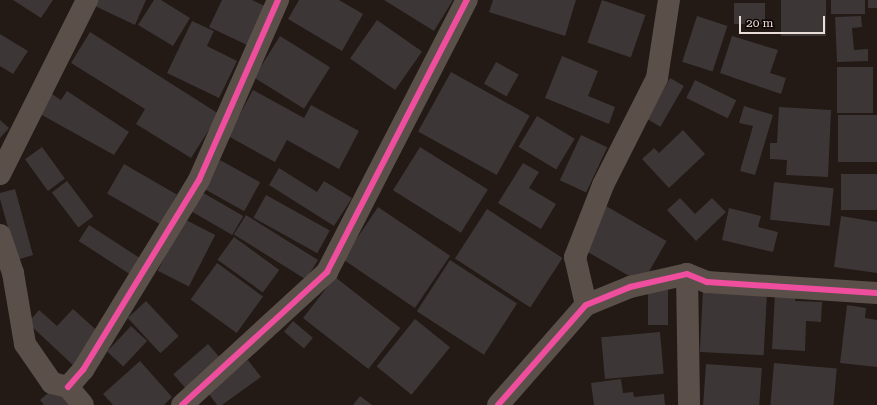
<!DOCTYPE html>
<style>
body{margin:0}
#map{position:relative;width:877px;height:405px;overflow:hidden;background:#231915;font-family:"Roboto Serif",serif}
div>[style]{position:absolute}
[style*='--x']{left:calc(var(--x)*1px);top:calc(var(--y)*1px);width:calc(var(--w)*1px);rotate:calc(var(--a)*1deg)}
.building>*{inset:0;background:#3c3636;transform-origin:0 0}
.minor>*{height:22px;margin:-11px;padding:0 11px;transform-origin:11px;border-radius:11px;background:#5a5049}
.cycleway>*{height:6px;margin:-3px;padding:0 3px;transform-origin:3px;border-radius:3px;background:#ef4d9e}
span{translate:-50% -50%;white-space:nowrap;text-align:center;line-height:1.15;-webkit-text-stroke:3px #0c0503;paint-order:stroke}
.scale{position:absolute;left:739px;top:16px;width:86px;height:18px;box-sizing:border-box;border:2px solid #eadcd7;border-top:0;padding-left:5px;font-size:12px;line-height:14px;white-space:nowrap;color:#eadcd7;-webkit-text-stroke:3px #0c0503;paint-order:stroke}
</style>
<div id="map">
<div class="building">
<div style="clip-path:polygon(13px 0,53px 0,41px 18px)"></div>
<div style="clip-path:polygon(98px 0,146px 0,135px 25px,95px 6px)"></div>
<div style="clip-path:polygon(154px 0,161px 0,190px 18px,173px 46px,138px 25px)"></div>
<div style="clip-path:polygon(222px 0,252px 0,267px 7px,249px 46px,209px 27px)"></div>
<div style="clip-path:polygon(299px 0,339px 0,363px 14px,342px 51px,288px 19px)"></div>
<div style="clip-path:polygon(384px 0,453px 0,434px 31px)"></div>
<div style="clip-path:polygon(493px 0,576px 0,565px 36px,489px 12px)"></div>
<div style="left:602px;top:0;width:46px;height:45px;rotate:19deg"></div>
<div style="left:781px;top:0;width:45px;height:36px"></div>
<div style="left:831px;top:0;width:34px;height:14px"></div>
<div style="left:868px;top:0;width:9px;height:8px"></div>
<div style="left:734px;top:3px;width:31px;height:21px"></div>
<div style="left:697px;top:16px;width:32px;height:48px;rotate:18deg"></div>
<div style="clip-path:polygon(861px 16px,862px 27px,852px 28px,854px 50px,868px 49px,868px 61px,837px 62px,835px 17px)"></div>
<div style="left:377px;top:20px;width:55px;height:47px;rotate:35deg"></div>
<div style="clip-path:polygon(192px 21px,214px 31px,207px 46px,237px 61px,219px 98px,167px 73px)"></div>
<div style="clip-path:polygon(90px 32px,219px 114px,191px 158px,136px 124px,145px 109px,71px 63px)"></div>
<div style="clip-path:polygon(0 34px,28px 51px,13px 74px,0 66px)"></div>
<div style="left:280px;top:36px;width:59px;height:49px;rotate:32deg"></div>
<div style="clip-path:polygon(732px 36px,778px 50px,770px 73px,786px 78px,781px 94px,720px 73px)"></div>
<div style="clip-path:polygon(562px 56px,598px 71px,588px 96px,615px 107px,609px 124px,545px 98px)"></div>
<div style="left:496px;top:62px;width:26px;height:25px;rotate:29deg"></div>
<div style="left:837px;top:67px;width:36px;height:46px"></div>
<div style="left:451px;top:72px;width:90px;height:68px;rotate:29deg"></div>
<div style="left:670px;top:78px;width:16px;height:47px;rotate:30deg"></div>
<div style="left:695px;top:80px;width:46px;height:20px;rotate:26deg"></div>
<div style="clip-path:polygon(253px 90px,304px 118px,311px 105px,359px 131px,339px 169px,287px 140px,275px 162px,228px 136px)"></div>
<div style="clip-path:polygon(67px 91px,129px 132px,114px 155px,40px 114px,52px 94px,61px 100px)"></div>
<div style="clip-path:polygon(744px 106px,773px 115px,755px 175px,740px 171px,753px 126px,739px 123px)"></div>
<div style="clip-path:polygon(779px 107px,831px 110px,828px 177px,786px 175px,787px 160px,770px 159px,770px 143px,777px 143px)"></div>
<div style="left:838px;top:115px;width:39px;height:47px"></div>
<div style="left:537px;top:116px;width:44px;height:36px;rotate:31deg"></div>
<div style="clip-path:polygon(0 120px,9px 128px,0 138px)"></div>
<div style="clip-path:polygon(683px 130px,705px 154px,669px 188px,642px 159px,654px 148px,659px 153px)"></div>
<div style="left:581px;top:135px;width:29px;height:50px;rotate:25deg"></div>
<div style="left:42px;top:147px;width:39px;height:21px;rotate:54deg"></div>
<div style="left:420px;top:147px;width:80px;height:51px;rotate:32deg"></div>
<div style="left:220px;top:160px;width:46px;height:33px;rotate:29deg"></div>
<div style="clip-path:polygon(523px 163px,539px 172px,529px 188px,556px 204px,541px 229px,498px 203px)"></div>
<div style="left:124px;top:164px;width:61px;height:34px;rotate:30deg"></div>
<div style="clip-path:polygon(279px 168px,317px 192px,324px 181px,352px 198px,334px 226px,269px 185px)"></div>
<div style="left:841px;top:174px;width:36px;height:36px"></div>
<div style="left:67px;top:181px;width:44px;height:19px;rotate:53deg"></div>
<div style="left:774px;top:182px;width:60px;height:38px;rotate:6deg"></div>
<div style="clip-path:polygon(15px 189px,33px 255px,17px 260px,0 199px,0 193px)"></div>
<div style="left:200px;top:191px;width:50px;height:22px;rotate:30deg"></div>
<div style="left:266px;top:195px;width:73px;height:26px;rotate:29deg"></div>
<div style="clip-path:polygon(680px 198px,695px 214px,712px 198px,726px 212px,696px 241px,667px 210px)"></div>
<div style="left:606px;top:206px;width:70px;height:49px;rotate:30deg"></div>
<div style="left:378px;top:207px;width:87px;height:63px;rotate:34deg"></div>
<div style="clip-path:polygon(729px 208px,761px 216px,758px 227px,778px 232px,773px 252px,722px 240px)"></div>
<div style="left:487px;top:209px;width:90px;height:59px;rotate:33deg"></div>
<div style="left:246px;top:215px;width:85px;height:23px;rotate:32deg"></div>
<div style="clip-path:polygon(841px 216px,877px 222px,877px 273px,834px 267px)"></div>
<div style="left:184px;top:219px;width:35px;height:58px;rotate:27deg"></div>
<div style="left:89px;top:225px;width:64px;height:19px;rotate:33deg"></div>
<div style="left:234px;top:237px;width:56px;height:28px;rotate:36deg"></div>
<div style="left:450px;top:260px;width:80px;height:61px;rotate:33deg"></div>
<div style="left:217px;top:263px;width:57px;height:45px;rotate:36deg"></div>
<div style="left:335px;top:277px;width:83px;height:52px;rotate:38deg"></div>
<div style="left:648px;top:290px;width:20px;height:35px"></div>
<div style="left:703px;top:291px;width:64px;height:61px;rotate:3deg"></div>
<div style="clip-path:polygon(775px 293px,796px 295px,795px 301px,822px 302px,821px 322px,806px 321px,805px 351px,772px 349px)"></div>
<div style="left:146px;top:301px;width:48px;height:25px;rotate:47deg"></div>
<div style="clip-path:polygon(847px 305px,866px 308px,865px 318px,877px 320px,877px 367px,840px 363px)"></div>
<div style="clip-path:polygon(73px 309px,102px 335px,74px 366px,28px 323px,39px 310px,57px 326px)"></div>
<div style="left:415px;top:319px;width:45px;height:61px;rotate:39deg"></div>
<div style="left:293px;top:321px;width:26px;height:14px;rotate:40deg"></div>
<div style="left:131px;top:326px;width:22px;height:35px;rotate:43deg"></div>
<div style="left:660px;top:332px;width:42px;height:59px;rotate:85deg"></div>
<div style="left:208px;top:344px;width:21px;height:46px;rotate:49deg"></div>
<div style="clip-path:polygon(248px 360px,261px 377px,222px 405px,217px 405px,206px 390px)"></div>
<div style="clip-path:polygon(140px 361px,172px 397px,164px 405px,113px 405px,103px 394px)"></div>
<div style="left:774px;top:363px;width:63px;height:42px;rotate:5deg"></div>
<div style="left:706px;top:364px;width:56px;height:41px;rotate:4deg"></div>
<div style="clip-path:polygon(621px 379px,623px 393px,633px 392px,634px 397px,664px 394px,665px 405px,594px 405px,591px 383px)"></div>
<div style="clip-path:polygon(55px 387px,72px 405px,44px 405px,40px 400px)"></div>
<div style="clip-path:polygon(360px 396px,372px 405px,353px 405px)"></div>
</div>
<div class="minor">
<div style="--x:0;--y:174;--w:195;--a:-63.4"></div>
<div style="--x:0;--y:235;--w:40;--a:71.1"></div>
<div style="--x:13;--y:273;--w:72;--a:80.4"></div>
<div style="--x:25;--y:344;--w:47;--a:55.3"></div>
<div style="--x:52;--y:383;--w:16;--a:14"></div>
<div style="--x:68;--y:387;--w:23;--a:50"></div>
<div style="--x:687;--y:274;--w:131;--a:89.1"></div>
<div style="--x:586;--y:305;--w:49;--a:-102.9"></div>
<div style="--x:575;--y:257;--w:77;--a:-68.7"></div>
<div style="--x:603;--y:185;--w:120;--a:-63.2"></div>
<div style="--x:657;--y:78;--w:79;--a:-81.3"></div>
<div style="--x:68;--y:387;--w:23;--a:-49"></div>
<div style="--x:83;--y:370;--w:223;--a:-58.6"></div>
<div style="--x:199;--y:180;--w:197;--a:-66.3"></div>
<div style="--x:182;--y:405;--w:197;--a:-42.5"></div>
<div style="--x:327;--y:272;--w:306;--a:-62.8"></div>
<div style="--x:498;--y:405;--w:133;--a:-48.7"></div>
<div style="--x:586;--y:305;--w:48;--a:-22.2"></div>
<div style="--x:630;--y:287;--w:58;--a:-12.8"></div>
<div style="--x:687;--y:274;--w:22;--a:22"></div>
<div style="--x:707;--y:282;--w:170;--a:3.7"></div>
</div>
<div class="cycleway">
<div style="--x:68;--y:387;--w:23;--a:-49"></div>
<div style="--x:83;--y:370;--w:223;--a:-58.6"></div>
<div style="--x:199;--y:180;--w:197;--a:-66.3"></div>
<div style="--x:182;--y:405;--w:197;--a:-42.5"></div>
<div style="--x:327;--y:272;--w:306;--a:-62.8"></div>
<div style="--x:498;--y:405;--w:133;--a:-48.7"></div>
<div style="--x:586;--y:305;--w:48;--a:-22.2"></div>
<div style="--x:630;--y:287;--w:58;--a:-12.8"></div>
<div style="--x:687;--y:274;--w:22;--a:22"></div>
<div style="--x:707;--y:282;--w:170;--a:3.7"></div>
</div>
<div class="scale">20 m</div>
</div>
